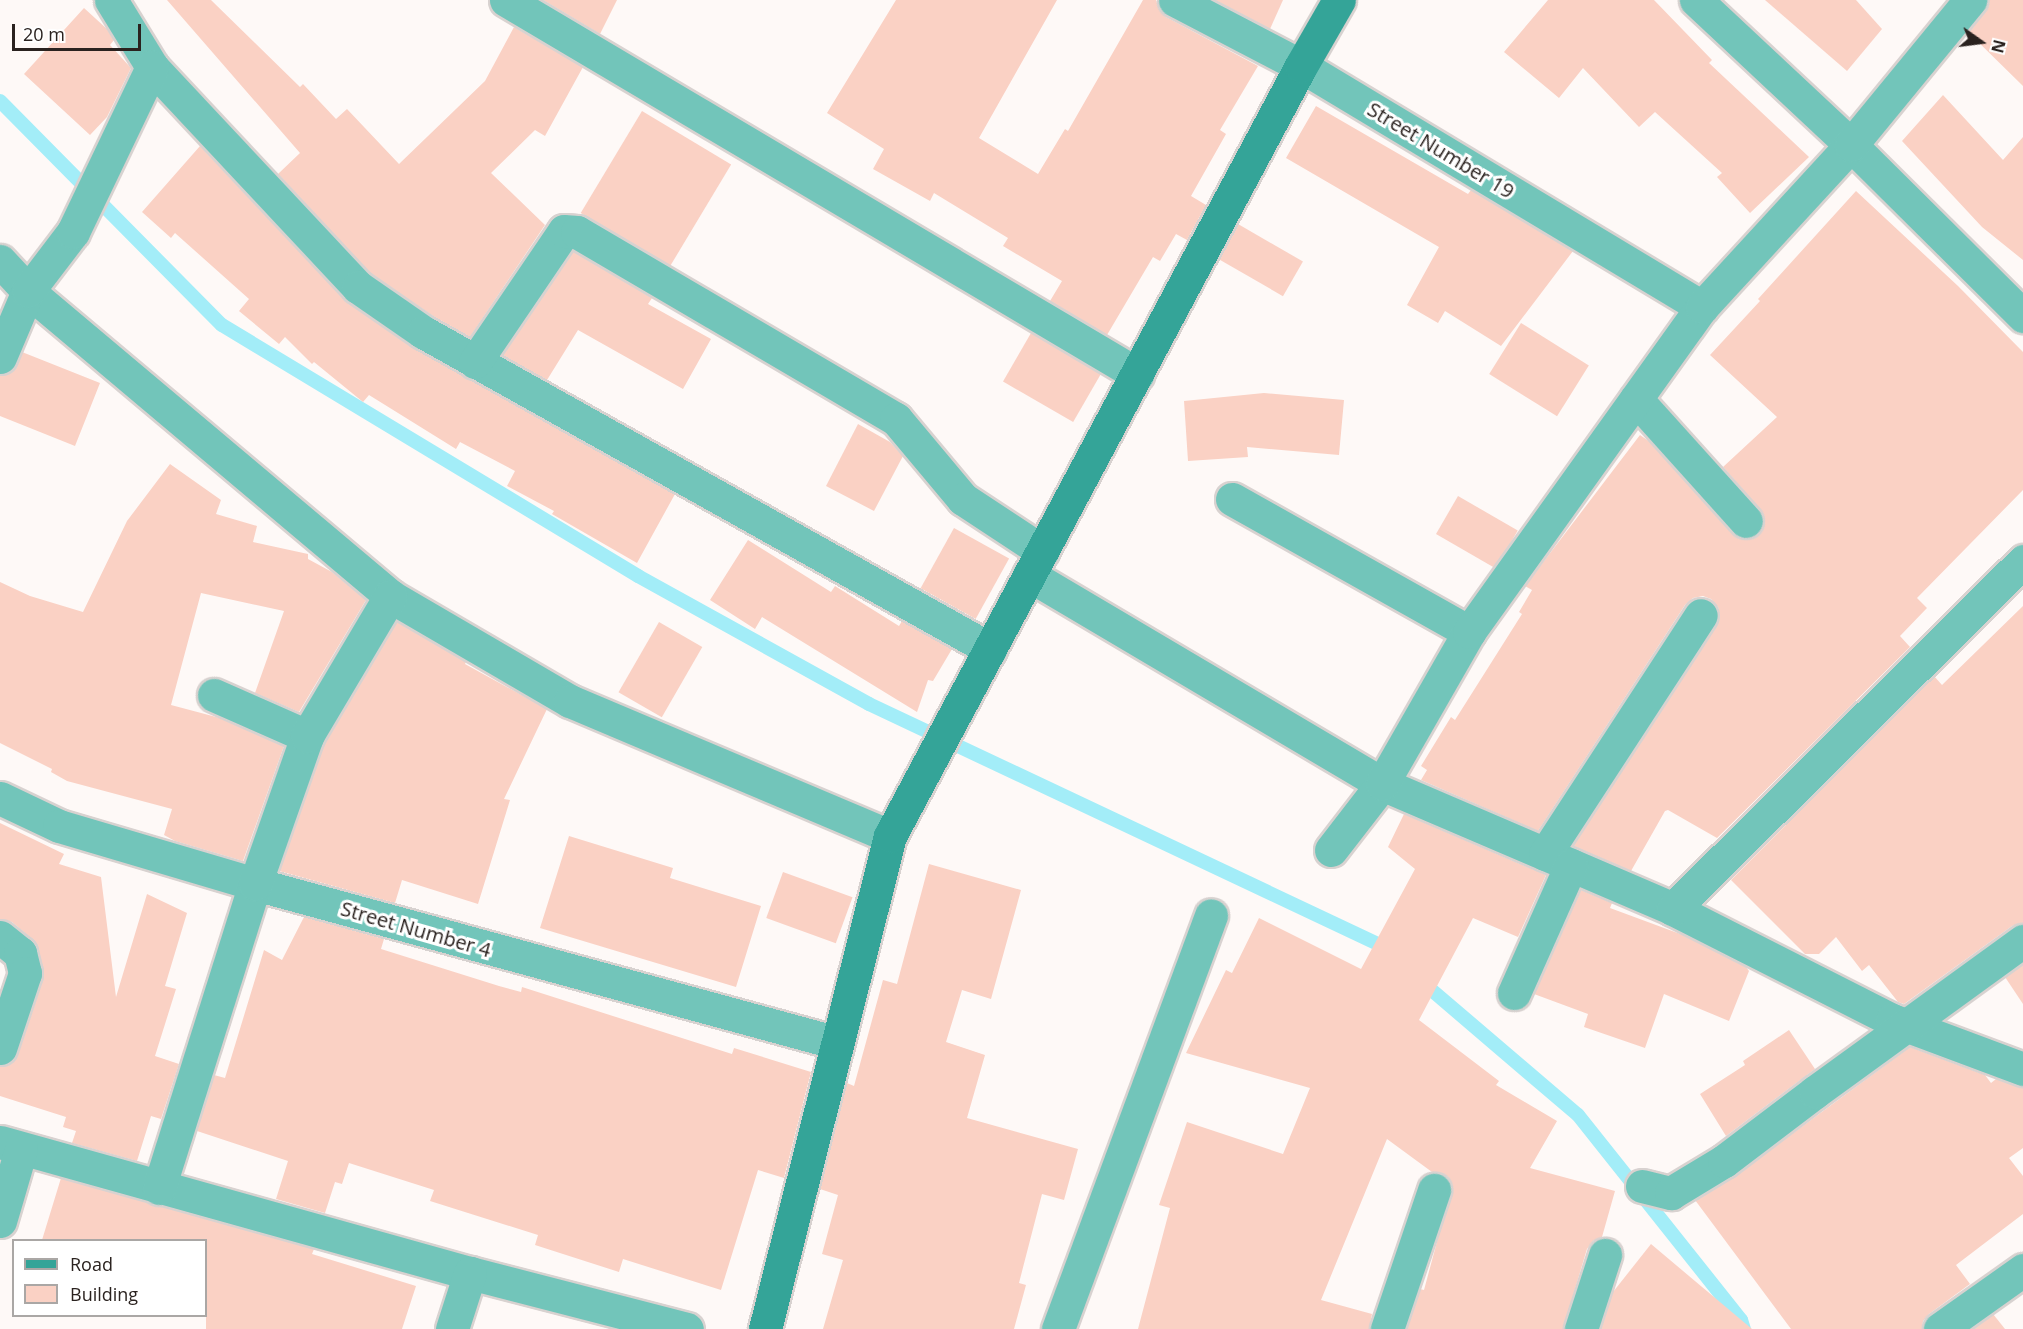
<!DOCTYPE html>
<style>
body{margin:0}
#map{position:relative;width:2023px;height:1329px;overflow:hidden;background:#fef9f7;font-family:"Open Sans",sans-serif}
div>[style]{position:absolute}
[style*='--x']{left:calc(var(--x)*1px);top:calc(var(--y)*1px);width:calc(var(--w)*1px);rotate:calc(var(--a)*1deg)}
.stream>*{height:14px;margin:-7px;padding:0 7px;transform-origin:7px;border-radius:7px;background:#a3edf8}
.building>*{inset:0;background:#fad1c4;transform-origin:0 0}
.roads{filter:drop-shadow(2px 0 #d8d2d0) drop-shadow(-2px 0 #d8d2d0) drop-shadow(0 2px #d8d2d0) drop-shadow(0 -2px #d8d2d0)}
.street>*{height:33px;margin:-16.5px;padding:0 16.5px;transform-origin:16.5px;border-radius:16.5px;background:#72c5ba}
.secondary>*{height:33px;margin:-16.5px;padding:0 16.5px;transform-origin:16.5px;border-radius:16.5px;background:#34a498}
span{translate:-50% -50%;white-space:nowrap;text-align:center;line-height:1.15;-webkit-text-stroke:6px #fff;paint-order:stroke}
.street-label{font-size:20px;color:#2a221f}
.legend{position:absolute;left:12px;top:1239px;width:195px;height:78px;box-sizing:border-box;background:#fff;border:2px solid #aaa7a5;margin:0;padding:8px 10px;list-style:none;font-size:18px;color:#2a221f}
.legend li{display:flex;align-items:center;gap:12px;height:30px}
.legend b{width:30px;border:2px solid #aaa7a5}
.north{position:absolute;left:1951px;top:12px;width:60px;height:60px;-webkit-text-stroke:4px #fff;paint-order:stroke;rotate:104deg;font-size:16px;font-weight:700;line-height:24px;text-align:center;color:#2a221f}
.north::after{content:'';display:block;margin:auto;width:21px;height:27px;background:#2a221f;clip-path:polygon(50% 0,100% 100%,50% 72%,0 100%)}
.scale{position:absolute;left:12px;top:24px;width:129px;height:27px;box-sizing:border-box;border:3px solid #2a221f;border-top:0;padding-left:8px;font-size:18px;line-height:21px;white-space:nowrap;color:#2a221f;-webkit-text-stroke:4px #fff;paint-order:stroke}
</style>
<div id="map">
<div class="stream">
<div style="--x:0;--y:101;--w:315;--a:45.3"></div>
<div style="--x:222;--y:325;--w:486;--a:31.1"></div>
<div style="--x:638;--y:576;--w:264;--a:29"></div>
<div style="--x:869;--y:704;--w:565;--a:25.25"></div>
<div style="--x:1380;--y:945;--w:11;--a:45"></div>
<div style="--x:1421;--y:981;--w:206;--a:40.5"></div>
<div style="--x:1578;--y:1115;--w:262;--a:51.5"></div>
<div style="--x:1741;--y:1320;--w:9;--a:72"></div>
</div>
<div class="building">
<div style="clip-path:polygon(167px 0,211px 0,300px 87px,303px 84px,336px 119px,347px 109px,399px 164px,485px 81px,514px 27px,583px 67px,545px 136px,535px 130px,491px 173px,545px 225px,470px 337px,433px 316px,370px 273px,278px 174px,300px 153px)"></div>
<div style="clip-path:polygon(543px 0,617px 0,600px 34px)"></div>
<div style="clip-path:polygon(896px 0,1057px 0,979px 138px,1038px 174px,1065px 129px,1068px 131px,1143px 0,1156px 0,1159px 9px,1166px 17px,1258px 66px,1220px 130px,1226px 134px,1191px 196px,1206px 205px,1187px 240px,1176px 234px,1160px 261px,1153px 257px,1107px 335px,1050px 301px,1062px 281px,1003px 246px,1008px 238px,934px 193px,930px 201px,873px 169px,884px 149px,827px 113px)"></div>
<div style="clip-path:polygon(1215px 0,1283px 0,1270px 29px)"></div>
<div style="clip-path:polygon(1548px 0,1654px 0,1712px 60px,1709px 63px,1809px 157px,1750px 213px,1717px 177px,1722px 173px,1655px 112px,1639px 127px,1583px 68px,1559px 98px,1504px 52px)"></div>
<div style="clip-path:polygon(1765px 0,1856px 0,1882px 29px,1847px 71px)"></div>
<div style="clip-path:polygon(1988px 0,2023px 0,2023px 86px,1968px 32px,1984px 12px)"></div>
<div style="clip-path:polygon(84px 8px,107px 29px,114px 40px,110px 45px,131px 68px,107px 117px,90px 135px,24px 74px)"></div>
<div style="clip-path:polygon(1943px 95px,2003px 160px,2023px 137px,2023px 260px,1982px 227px,1902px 141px)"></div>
<div style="clip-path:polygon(1316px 106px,1468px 194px,1471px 190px,1573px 251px,1501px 346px,1445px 311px,1438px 323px,1407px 305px,1439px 247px,1286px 158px)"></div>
<div style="left:642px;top:111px;width:104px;height:119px;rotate:31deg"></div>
<div style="clip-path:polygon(200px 146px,347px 302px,414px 348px,675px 494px,637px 563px,552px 514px,554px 511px,507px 486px,515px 471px,460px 442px,456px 449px,369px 395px,363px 402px,314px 362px,312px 364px,285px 337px,279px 344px,239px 311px,249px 299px,175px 233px,171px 238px,142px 212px)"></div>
<div style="clip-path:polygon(1856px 191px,1958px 286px,2023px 352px,2023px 490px,1917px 598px,1927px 608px,1900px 636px,1910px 647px,1717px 838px,1668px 810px,1665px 811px,1631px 871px,1573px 846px,1717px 625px,1720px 617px,1718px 607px,1711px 599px,1703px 596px,1693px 598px,1685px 605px,1538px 831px,1421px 780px,1427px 770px,1421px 766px,1451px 717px,1455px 720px,1522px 614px,1519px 612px,1532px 590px,1525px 586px,1640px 435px,1650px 442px,1733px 534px,1741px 539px,1749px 539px,1759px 534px,1764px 527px,1764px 518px,1760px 509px,1723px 467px,1777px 417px,1710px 355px,1760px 301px,1758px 299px)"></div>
<div style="left:1238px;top:224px;width:75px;height:40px;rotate:30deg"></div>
<div style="clip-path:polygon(573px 251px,652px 298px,648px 304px,711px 339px,683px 389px,578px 330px,547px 380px,502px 355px)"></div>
<div style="left:1521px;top:323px;width:80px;height:60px;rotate:32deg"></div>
<div style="left:1031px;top:333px;width:81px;height:56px;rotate:30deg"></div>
<div style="clip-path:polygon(22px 352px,100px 383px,75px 446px,0 416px,0 375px,12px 372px)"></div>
<div style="clip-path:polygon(1264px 393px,1344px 400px,1339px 455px,1247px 447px,1248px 457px,1188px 461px,1184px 401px)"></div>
<div style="clip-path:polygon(858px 424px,890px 442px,903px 456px,874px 511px,826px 486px)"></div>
<div style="clip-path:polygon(170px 464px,221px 500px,216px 514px,257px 526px,253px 542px,308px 554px,308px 559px,332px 572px,366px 600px,299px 712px,255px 693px,284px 611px,201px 593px,171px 705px,220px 718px,284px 746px,243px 861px,175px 841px,164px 835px,172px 809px,67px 781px,51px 772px,52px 769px,0 743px,0 582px,30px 596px,83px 612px,127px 521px)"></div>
<div style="left:1458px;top:496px;width:69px;height:44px;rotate:30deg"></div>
<div style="left:954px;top:528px;width:63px;height:69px;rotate:29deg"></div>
<div style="clip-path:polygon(748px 540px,831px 592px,835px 586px,899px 626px,902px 621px,952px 649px,933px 681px,928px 680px,917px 712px,762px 617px,755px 629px,710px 600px)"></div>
<div style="clip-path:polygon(2023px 606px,2023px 923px,2012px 926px,1904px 1004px,1898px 1002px,1869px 965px,1862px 971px,1836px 937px,1819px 954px,1805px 954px,1731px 880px,1934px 676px,1942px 685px)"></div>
<div style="clip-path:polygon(397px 622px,466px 662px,465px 664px,547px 709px,504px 799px,510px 800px,478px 904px,402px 880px,395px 903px,279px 871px,324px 744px)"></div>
<div style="left:659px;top:622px;width:50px;height:81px;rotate:30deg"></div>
<div style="clip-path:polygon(1404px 814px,1546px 875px,1518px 937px,1473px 918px,1419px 1020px,1499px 1081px,1496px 1085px,1557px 1121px,1530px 1168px,1615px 1191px,1602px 1237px,1593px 1241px,1587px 1249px,1563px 1329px,1407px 1329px,1420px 1289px,1424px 1290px,1452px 1186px,1448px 1177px,1432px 1172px,1387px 1139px,1321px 1300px,1372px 1314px,1369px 1329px,1138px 1329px,1170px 1208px,1159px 1205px,1187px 1122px,1283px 1154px,1310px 1088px,1186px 1053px,1226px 970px,1232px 973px,1259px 918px,1361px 969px,1415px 869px,1388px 847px)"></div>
<div style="clip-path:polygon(0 823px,64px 854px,59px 864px,101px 877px,116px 997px,147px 894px,187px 913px,165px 986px,176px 989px,155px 1056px,179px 1064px,161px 1119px,151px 1116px,137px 1161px,72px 1143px,76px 1131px,63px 1127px,66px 1117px,0 1096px,0 1066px,12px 1062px,18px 1054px,43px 979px,43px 969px,38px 948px,32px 939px,12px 922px,0 919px)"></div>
<div style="clip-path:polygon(569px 836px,673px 868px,670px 878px,761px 906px,736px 987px,540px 928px)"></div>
<div style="clip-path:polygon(929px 864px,1021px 890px,991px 999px,962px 990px,946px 1042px,985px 1055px,967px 1118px,1078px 1149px,1064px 1200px,1042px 1194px,1019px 1283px,1026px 1285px,1014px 1329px,823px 1329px,843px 1260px,822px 1254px,838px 1195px,820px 1189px,847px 1083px,854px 1086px,883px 980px,897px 984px)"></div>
<div style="left:783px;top:872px;width:74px;height:49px;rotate:20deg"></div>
<div style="clip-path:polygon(1581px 890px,1612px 903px,1610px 908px,1683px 935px,1746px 967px,1749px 971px,1729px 1021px,1664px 994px,1645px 1048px,1584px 1027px,1588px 1014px,1534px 994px)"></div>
<div style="clip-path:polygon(304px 917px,384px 939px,381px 949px,499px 986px,521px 992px,522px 987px,732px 1054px,734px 1048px,811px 1072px,784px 1178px,758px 1170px,721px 1290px,623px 1259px,619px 1272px,535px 1245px,538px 1235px,430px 1201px,434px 1190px,349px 1163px,342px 1184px,335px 1182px,325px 1213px,276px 1199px,288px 1161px,197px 1131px,214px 1075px,225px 1078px,264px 950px,282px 960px)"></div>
<div style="clip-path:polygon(2023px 964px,2023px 1004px,2005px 977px)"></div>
<div style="clip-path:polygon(1789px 1030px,1815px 1069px,1726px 1136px,1700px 1094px,1745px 1065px,1743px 1061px)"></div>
<div style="clip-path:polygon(1910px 1047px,1985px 1075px,1991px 1083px,1996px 1079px,2023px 1087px,2023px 1148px,2009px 1158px,2023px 1176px,2023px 1214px,1956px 1265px,1970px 1284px,1929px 1314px,1923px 1321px,1922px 1329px,1791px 1329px,1695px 1200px,1735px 1176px)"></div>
<div style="clip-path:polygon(61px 1178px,314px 1249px,312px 1254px,416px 1286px,402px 1329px,206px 1329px,206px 1240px,42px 1240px)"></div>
<div style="clip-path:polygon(1651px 1244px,1752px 1329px,1601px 1329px,1613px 1292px)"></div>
<div style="clip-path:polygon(1993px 1314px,2005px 1329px,1972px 1329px)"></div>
</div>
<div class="roads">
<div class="street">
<div style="--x:111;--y:0;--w:79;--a:58.5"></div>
<div style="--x:152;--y:67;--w:301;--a:46.9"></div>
<div style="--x:358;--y:287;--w:79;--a:34.7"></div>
<div style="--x:423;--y:332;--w:650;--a:29.21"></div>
<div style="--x:506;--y:0;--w:734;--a:30.66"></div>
<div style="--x:1175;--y:0;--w:142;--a:27.6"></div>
<div style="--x:1301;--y:66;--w:468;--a:31"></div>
<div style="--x:1696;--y:0;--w:212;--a:43.1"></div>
<div style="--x:1851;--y:145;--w:243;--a:44.8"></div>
<div style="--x:0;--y:261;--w:41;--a:47"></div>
<div style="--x:28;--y:291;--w:473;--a:40.1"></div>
<div style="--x:390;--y:596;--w:208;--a:30.3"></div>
<div style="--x:570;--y:701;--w:347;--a:22.9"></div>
<div style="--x:0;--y:357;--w:72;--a:-67"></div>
<div style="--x:28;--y:291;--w:74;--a:-52.7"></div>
<div style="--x:73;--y:232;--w:183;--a:-64.4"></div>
<div style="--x:475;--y:362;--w:158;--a:-55.8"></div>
<div style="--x:564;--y:231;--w:13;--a:4"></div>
<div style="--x:577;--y:232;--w:370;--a:30.4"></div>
<div style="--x:896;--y:419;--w:104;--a:50.1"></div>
<div style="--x:963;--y:499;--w:95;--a:33.4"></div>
<div style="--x:1636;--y:399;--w:164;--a:48"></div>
<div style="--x:1232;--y:499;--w:272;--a:29.3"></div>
<div style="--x:1029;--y:575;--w:410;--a:30.6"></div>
<div style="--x:1382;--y:784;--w:317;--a:23.2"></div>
<div style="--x:1673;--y:909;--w:246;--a:26.9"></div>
<div style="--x:1892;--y:1020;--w:140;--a:20.5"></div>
<div style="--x:214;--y:695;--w:102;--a:23.8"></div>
<div style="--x:0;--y:798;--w:65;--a:25.4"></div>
<div style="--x:59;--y:826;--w:204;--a:16.5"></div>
<div style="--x:255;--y:884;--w:604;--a:15.26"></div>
<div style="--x:1331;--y:850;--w:83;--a:-52.3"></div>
<div style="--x:1382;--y:784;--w:175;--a:-60.2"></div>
<div style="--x:1469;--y:632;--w:400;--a:-54.4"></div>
<div style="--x:1702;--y:307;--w:220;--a:-47.4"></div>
<div style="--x:1851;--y:145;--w:188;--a:-50.6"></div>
<div style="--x:1545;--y:854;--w:285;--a:-56.9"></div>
<div style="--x:1673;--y:909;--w:494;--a:-44.8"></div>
<div style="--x:0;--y:937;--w:26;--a:39"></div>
<div style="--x:20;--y:953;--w:21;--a:76"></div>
<div style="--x:25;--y:973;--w:79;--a:108.4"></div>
<div style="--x:1514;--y:993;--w:140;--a:-66"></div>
<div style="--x:0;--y:1142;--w:488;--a:15.6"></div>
<div style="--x:470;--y:1273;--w:224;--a:14.5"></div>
<div style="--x:1642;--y:1186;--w:30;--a:14"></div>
<div style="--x:1671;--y:1193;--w:62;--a:-31.1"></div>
<div style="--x:1724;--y:1161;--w:114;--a:-37.2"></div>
<div style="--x:1815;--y:1092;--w:257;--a:-36"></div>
<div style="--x:159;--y:1188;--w:319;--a:-72.5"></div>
<div style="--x:255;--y:884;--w:157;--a:-70.6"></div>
<div style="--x:307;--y:736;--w:163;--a:-59.3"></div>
<div style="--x:0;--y:1221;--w:75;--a:-73.7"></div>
<div style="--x:452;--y:1329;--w:59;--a:-72.2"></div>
<div style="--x:1058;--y:1329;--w:441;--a:-69.7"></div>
<div style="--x:1387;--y:1329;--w:147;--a:-71.3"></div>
<div style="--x:1581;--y:1329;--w:78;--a:-72"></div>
<div style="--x:1940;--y:1329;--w:102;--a:-35.4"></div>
</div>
<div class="secondary">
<div style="--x:765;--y:1329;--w:509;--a:-75.77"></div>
<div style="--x:890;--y:836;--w:873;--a:-61.91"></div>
<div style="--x:1301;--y:66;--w:76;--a:-60.1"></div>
</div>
</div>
<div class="street-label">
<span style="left:1441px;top:150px;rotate:31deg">Street Number 19</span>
<span style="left:416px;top:929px;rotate:16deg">Street Number 4</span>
</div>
<ul class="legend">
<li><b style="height:8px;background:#34a498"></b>Road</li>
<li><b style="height:16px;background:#fad1c4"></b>Building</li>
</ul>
<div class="north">N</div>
<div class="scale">20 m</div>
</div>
